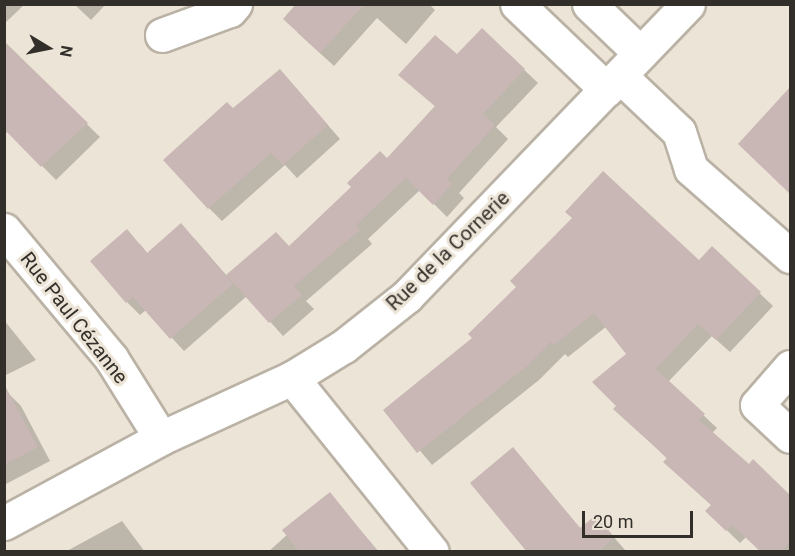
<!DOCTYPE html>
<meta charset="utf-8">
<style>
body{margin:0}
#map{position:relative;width:795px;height:556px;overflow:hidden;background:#ece4d6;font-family:Roboto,sans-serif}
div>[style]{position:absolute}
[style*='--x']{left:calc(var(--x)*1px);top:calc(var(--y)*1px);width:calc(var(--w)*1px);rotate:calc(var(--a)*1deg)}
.shadow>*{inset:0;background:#0003}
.building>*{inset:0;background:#c9b7b5}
.roads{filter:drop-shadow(2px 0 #bab2a5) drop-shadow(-2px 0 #bab2a5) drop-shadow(0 2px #bab2a5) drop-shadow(0 -2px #bab2a5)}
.street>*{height:33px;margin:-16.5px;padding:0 16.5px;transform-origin:16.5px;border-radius:16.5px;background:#fff}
span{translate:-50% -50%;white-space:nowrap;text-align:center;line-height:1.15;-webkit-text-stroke:6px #ece4d6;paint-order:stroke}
.street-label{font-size:20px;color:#322f2a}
.frame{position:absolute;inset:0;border:6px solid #322f2a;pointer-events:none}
.north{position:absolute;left:18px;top:18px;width:60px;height:60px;-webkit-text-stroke:4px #ece4d6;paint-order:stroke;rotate:100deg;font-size:16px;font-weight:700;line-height:24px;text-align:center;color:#322f2a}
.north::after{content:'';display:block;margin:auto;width:21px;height:27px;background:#322f2a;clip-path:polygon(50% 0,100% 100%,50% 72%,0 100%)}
.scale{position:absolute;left:582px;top:511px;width:111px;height:27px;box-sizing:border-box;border:3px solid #322f2a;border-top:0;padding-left:8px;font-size:18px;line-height:21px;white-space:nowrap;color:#322f2a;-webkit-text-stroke:4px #ece4d6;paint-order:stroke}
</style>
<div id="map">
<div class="shadow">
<div style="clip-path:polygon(4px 4px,25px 4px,4px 24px)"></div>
<div style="clip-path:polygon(74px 4px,106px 4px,91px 20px)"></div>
<div style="clip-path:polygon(298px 4px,429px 4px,435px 10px,406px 44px,377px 18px,334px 66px,298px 33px)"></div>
<div style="clip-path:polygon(482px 30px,538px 83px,496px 127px,508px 139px,459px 193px,464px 198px,447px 217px,420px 190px,368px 239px,372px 244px,306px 301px,314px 309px,283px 336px,247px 296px,184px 351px,146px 310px,140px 315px,127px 302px,140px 244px,148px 254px,194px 238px,227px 276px,276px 234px,289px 247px,387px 160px,436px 107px,414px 88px,457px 56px)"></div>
<div style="clip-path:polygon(4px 43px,100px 137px,56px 180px,8px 131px,4px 135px)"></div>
<div style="clip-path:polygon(293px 85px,340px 139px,297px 178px,285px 165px,222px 221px,209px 208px,233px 110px)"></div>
<div style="clip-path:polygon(790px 92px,790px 192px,741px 144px)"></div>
<div style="clip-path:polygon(712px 248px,773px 306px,730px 352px,712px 336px,668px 382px,717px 428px,712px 433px,749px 466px,753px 462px,790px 497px,790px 552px,761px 552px,746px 537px,740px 543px,707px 511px,712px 506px,617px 406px,629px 354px,607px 326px,568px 357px,565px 354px,539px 380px,432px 465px,386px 410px,699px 262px)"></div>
<div style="clip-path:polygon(4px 320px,36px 360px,4px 376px)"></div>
<div style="clip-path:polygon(8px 393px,21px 406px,50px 461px,4px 485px,4px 394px)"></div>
<div style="clip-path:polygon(513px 449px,581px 529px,596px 517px,626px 551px,529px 552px)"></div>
<div style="clip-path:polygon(330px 494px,379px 552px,268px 552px,288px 534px)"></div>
<div style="clip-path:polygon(122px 521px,145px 552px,65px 552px)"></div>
</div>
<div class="building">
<div style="clip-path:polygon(296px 4px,365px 4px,320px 53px,283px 19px)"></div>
<div style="clip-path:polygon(482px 28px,525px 69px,483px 114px,495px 125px,447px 179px,452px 184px,433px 205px,406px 178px,356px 225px,360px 230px,294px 286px,302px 295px,269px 323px,226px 275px,276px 232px,289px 246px,351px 187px,347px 183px,380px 151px,387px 158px,435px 106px,398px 75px,435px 35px,457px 54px)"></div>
<div style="clip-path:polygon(4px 41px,88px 123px,41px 167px,4px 129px)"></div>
<div style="clip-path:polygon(280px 69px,328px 125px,283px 165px,271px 153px,208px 209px,163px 160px,227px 102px,233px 108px)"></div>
<div style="clip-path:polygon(790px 87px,790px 194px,738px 144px)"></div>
<div style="clip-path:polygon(603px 171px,699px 260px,712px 246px,761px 292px,716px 340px,698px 324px,656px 369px,705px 414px,699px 420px,749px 464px,753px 459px,790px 495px,790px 542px,781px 552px,761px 552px,732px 525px,726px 531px,705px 511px,711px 505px,663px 462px,667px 458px,613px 409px,616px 406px,592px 382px,626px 354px,594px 313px,554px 345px,551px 342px,526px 367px,417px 453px,383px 410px,472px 338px,468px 334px,516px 287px,510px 281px,572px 218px,565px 212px)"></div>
<div style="clip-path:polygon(181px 223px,233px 284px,170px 339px,133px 297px,126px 303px,90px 261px,127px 229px,147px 253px)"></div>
<div style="clip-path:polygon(4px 384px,38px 447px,4px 465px)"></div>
<div style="clip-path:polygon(513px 447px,580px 528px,596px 515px,614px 537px,599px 552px,527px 552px,470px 483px)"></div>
<div style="clip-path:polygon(330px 492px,378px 552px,300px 552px,282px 530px)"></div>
</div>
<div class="roads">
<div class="street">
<div style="--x:517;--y:4;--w:124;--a:43.7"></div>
<div style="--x:589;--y:4;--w:71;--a:43.9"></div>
<div style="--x:162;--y:35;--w:72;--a:-20.2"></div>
<div style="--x:230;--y:10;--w:8;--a:-50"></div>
<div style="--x:620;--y:76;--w:81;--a:43.5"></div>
<div style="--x:679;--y:132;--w:39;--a:72"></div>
<div style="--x:691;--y:169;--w:132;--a:41.3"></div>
<div style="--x:4;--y:230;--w:167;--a:50.1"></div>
<div style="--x:111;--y:358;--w:94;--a:58"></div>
<div style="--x:790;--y:367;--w:50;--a:131"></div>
<div style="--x:757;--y:405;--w:45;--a:43.2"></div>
<div style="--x:292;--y:378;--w:223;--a:51.2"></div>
<div style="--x:4;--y:523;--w:179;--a:-28.4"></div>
<div style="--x:161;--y:438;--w:144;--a:-24.6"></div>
<div style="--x:292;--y:378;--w:61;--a:-31.6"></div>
<div style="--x:344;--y:346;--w:80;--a:-38.4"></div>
<div style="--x:407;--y:296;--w:405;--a:-46.1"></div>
</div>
</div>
<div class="street-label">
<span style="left:448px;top:251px;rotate:-44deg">Rue de la Cornerie</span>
<span style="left:74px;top:318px;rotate:52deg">Rue Paul Cézanne</span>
</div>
<div class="frame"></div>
<div class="north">N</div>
<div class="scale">20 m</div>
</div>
